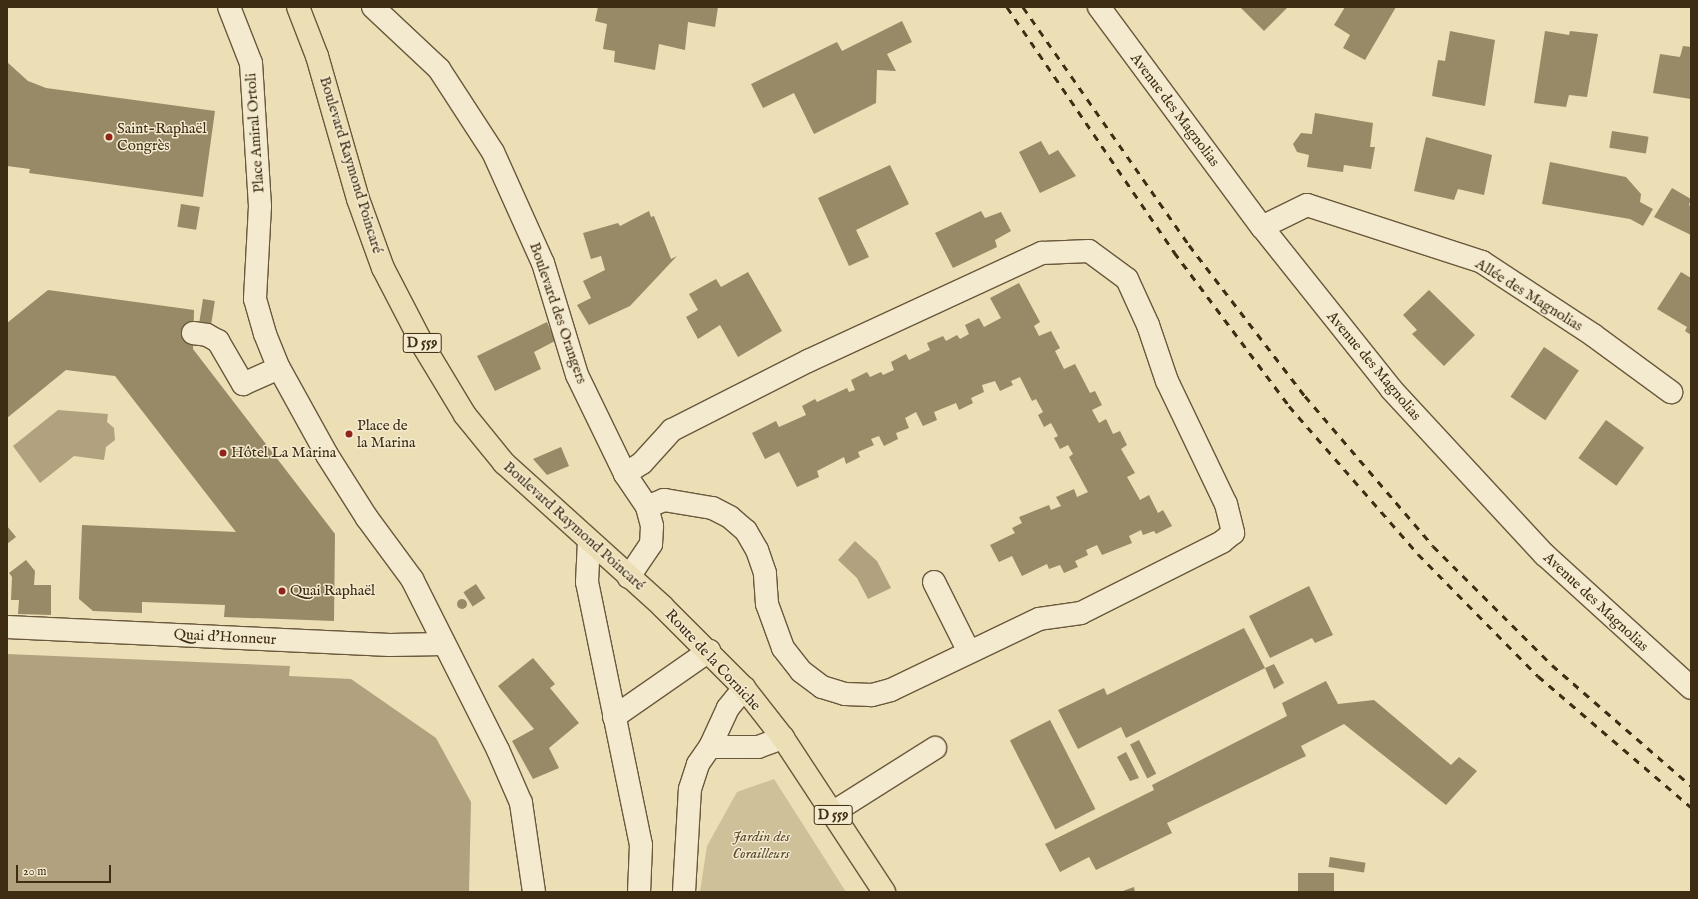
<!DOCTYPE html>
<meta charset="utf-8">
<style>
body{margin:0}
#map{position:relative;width:1698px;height:899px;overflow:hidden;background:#ecdeb5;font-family:"IM FELL English",serif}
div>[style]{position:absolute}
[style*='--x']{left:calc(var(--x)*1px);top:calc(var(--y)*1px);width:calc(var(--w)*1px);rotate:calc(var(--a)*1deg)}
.green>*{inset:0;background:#cec099}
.water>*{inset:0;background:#b1a17e}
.building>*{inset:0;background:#988967;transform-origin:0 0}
.round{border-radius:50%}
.roads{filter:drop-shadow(1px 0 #6a583c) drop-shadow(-1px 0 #6a583c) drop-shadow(0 1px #6a583c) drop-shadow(0 -1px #6a583c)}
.minor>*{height:22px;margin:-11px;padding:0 11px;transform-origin:11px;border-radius:11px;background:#f3eacf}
.major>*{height:22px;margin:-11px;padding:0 11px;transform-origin:11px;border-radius:11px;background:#ecdeb5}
.rail>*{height:3px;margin-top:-1.5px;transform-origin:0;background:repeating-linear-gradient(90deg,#3e2c13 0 7px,transparent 0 14px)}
.dots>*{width:11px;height:11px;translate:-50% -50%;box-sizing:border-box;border:2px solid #f3eacf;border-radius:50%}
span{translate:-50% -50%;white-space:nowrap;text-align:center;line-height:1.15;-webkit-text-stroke:3px #f3eacf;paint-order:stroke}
.shield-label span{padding:1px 3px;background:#f3eacf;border:1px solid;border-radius:3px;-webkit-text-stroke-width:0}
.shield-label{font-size:14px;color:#3e2c13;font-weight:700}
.street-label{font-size:15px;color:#3e2c13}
.poi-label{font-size:15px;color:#3e2c13}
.left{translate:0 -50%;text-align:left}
.park-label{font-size:15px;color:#5b4a2e;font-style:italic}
.frame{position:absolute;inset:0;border:8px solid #3e2c13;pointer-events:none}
.scale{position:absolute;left:16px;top:865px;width:95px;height:18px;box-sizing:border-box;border:2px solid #3e2c13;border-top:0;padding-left:5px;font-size:12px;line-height:14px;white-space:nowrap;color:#3e2c13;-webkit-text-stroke:3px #f3eacf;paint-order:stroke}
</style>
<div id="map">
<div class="green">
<div style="clip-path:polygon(774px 779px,846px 892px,700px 892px,707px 846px,737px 792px)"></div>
</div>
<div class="water">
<div style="clip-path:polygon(58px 410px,108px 414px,107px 422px,114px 428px,115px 440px,106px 447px,104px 460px,74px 456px,40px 483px,13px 446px)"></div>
<div style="clip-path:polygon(855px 541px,877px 561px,891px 588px,868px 599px,857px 578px,838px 560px)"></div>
<div style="clip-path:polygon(7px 654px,290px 666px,289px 676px,351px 679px,436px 738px,471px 802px,469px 892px,7px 892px)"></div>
</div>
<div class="building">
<div style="clip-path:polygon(598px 7px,718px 7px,715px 27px,688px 22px,685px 50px,659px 44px,655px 70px,614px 62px,615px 51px,603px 49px,607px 24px,595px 21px)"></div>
<div style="clip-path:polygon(1240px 7px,1288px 7px,1264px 31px)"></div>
<div style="clip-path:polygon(1345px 7px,1396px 7px,1365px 60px,1343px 48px,1350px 35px,1334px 25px)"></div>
<div style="clip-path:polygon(902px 21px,912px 42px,887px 54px,896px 71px,877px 70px,876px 103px,814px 134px,794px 93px,763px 108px,751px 84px,837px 42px,842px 51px)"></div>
<div style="clip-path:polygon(1450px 31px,1495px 40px,1485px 106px,1432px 96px,1438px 60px,1445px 61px)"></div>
<div style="clip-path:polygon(1545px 31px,1569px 35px,1570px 31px,1598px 34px,1587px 97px,1569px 95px,1566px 107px,1534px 103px)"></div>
<div style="clip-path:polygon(1683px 46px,1691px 47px,1691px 99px,1653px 93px,1660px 54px,1680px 57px)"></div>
<div style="clip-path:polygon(7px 62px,28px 81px,46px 88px,215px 111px,203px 197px,29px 173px,30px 169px,7px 166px)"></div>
<div style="clip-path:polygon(1315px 113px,1373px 123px,1370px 147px,1375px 147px,1371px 169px,1344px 165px,1343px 172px,1307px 167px,1309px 155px,1297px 152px,1293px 144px,1301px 133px,1312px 134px)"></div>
<div style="left:1612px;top:131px;width:37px;height:17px;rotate:9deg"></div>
<div style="clip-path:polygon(1426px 137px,1492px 155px,1484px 195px,1458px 189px,1454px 200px,1414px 191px)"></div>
<div style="clip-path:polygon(1041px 141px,1049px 155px,1058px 150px,1076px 176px,1040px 193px,1019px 152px)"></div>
<div style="clip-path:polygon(1550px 162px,1626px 177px,1641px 194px,1640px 202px,1653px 209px,1643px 226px,1630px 219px,1542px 204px)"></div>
<div style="clip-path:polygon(890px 165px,909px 204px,856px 230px,869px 257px,849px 266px,818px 198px)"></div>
<div style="clip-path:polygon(1672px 188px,1691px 199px,1689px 205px,1691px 207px,1691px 235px,1654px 217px)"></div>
<div style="left:181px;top:204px;width:19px;height:23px;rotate:9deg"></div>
<div style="clip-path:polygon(649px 211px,651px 217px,654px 216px,671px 259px,677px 256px,630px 306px,589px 325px,577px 305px,591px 298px,583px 281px,605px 270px,601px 256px,591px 259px,583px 233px,618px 223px,620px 226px)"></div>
<div style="clip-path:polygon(981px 211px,985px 218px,1001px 212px,1011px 231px,995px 240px,997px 247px,953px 268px,935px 233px)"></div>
<div style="clip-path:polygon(748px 272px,782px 331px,738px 357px,720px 325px,698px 339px,686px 317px,698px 310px,689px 294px,716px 279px,721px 287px)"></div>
<div style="clip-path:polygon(1681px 272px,1691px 278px,1691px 335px,1685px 331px,1687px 327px,1657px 309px)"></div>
<div style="clip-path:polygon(1019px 283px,1040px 322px,1034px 326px,1039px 336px,1051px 331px,1060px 348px,1055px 351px,1064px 369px,1075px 364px,1090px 393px,1095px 391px,1102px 405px,1092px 410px,1099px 423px,1106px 419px,1113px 434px,1120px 431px,1127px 445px,1121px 449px,1135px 473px,1127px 477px,1140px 500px,1149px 495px,1158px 513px,1163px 510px,1172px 526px,1156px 534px,1154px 531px,1143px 535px,1141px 530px,1129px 536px,1132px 543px,1102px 555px,1097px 545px,1086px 550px,1088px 555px,1075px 561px,1078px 567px,1064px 573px,1060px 565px,1049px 569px,1047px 564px,1022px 576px,1012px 556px,999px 562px,990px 545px,1015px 533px,1012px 528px,1022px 523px,1019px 517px,1049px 505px,1051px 510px,1061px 506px,1056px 497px,1074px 489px,1077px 497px,1088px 492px,1069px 457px,1073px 454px,1068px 445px,1060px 449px,1054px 438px,1058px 436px,1051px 423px,1044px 427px,1038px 415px,1043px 412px,1036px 399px,1032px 401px,1020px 377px,1011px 381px,1013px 385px,1000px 391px,995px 381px,982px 385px,984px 392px,971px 398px,973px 403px,959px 410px,956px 403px,934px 412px,937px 420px,923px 426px,916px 412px,905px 418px,909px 428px,896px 433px,898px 439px,884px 446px,879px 436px,871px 439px,874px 445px,858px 452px,860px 457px,846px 464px,844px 457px,817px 471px,819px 477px,797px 487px,779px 452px,765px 459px,752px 433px,776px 421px,779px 427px,806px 415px,802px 406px,815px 399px,817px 402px,847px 388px,849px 392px,855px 390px,851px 380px,867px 372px,870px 377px,881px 372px,883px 375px,894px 370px,891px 362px,906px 354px,909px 360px,930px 350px,927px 343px,943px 336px,946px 341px,957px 335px,960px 339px,969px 334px,965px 325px,979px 318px,984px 327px,1001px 318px,990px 298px)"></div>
<div style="clip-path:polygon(48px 290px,194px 310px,193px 349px,335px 534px,334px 621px,224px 617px,225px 605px,142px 602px,142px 613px,93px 611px,79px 599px,82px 525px,236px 532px,115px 376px,66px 370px,7px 418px,7px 323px)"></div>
<div style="clip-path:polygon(1429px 290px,1475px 335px,1444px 366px,1412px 334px,1417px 330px,1403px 315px)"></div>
<div style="left:203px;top:299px;width:12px;height:23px;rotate:9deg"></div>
<div style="clip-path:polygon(547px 322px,555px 341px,534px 352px,541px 369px,495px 391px,477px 356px)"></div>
<div style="left:1544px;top:347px;width:42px;height:60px;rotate:34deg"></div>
<div style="left:1606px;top:420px;width:47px;height:47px;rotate:36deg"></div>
<div style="clip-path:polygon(561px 447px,569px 466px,547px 475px,533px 459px)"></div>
<div style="clip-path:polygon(7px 526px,16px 537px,7px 544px)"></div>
<div style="clip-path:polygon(26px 560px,35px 571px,34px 585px,51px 585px,51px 615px,18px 614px,19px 600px,11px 600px,12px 577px,9px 573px)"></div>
<div style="left:476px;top:584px;width:17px;height:15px;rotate:57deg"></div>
<div style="clip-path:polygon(1309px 586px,1333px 635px,1315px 643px,1312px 638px,1270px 658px,1249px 616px)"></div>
<div class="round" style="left:457px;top:599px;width:10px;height:10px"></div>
<div style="clip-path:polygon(1244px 628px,1265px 668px,1126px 738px,1121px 727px,1078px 749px,1058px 710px,1104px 688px,1107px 695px)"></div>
<div style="clip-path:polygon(533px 658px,555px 684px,550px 688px,579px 723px,549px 748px,559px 768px,533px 779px,512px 741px,534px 729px,498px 686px)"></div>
<div style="clip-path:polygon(1274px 664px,1284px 683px,1274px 689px,1265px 668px)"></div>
<div style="clip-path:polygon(1326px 681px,1338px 704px,1374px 700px,1451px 765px,1459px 757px,1477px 771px,1446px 805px,1344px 724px,1301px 746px,1306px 756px,1167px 823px,1172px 833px,1096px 870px,1089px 857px,1060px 872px,1045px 844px,1154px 790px,1152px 785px,1287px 716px,1282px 703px)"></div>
<div style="left:1050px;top:720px;width:100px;height:45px;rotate:63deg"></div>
<div style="left:1139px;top:740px;width:38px;height:10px;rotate:63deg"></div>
<div style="clip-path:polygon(1126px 752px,1139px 778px,1130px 781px,1117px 757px)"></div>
<div style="left:1330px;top:857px;width:36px;height:10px;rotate:9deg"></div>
<div style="left:1298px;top:873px;width:36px;height:19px"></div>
<div style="clip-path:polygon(1134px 887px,1135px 892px,1120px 892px)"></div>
</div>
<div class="roads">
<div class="minor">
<div style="--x:229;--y:7;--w:60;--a:68.6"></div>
<div style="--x:251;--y:63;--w:143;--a:86.4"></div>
<div style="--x:260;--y:206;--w:93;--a:93.1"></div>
<div style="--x:255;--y:299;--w:36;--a:74"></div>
<div style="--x:265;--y:334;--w:37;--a:68"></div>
<div style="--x:279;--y:368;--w:99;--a:61.1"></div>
<div style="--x:327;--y:455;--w:75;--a:57.6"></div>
<div style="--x:367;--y:518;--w:76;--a:53.6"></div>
<div style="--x:412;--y:579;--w:191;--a:63.3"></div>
<div style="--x:498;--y:750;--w:58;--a:66.5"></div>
<div style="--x:521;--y:803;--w:90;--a:81.7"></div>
<div style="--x:373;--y:7;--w:91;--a:43.2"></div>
<div style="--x:439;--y:69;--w:99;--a:57"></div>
<div style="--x:493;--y:152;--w:122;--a:65.8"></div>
<div style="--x:543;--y:263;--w:117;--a:73.1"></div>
<div style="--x:577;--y:375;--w:110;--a:64.1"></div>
<div style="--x:625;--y:474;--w:40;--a:56"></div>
<div style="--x:647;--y:507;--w:20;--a:75"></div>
<div style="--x:652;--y:526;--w:18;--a:93"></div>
<div style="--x:651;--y:544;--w:40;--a:124"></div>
<div style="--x:1099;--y:7;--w:274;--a:53.5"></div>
<div style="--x:1262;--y:227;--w:208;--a:51.4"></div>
<div style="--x:1392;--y:390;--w:225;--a:47.2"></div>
<div style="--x:1545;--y:555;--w:197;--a:42.3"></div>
<div style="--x:1262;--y:227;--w:50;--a:-26.1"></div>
<div style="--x:1307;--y:205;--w:184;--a:18"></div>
<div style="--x:1482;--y:262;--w:133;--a:33.3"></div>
<div style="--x:1593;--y:335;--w:97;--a:36.2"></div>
<div style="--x:193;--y:333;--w:14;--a:8"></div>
<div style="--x:207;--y:335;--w:13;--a:29"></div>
<div style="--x:218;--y:341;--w:50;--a:59.8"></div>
<div style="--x:243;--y:384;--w:39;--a:-24"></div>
<div style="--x:625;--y:474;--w:20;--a:-33"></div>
<div style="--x:642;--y:463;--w:45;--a:-47.7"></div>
<div style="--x:672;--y:430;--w:153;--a:-26.9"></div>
<div style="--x:808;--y:361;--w:258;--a:-24.8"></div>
<div style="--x:1042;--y:253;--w:47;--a:-2.4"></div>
<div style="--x:1089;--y:251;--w:47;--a:36.4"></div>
<div style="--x:1127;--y:279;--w:51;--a:65.5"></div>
<div style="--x:1148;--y:325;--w:59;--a:71.3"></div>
<div style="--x:1167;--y:381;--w:136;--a:64.4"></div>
<div style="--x:1226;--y:504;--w:30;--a:76"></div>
<div style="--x:1233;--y:533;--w:14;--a:141"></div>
<div style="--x:1222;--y:542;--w:158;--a:153.3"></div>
<div style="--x:1081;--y:613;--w:42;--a:171.9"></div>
<div style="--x:1039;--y:619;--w:164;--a:154.4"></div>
<div style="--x:891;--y:690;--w:20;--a:165"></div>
<div style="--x:872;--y:695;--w:27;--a:-178"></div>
<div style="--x:845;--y:694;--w:24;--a:-163"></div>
<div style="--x:822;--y:687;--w:26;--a:-143"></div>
<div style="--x:801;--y:671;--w:29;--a:-128"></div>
<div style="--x:783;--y:648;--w:47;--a:-110"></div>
<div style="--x:767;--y:604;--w:31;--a:-94"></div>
<div style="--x:765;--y:573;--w:24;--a:-109"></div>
<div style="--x:757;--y:550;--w:22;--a:-120"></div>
<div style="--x:746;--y:531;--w:21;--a:-139"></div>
<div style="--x:730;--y:517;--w:20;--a:-153"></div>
<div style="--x:712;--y:508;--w:49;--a:-170.5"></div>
<div style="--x:664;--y:500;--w:18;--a:158"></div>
<div style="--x:589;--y:541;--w:41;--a:92.8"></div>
<div style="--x:587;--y:582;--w:268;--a:78.4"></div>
<div style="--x:641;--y:845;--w:47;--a:92.4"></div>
<div style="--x:934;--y:582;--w:78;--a:63.4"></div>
<div style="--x:7;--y:627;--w:383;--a:2.7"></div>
<div style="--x:390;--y:645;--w:54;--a:-1.1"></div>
<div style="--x:614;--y:717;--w:116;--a:-34.8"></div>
<div style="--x:710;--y:747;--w:48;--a:0"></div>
<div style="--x:758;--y:747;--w:27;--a:-20"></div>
<div style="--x:832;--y:813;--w:122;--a:-32.3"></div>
<div style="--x:684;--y:892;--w:103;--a:-86.7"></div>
<div style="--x:690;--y:789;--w:26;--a:-72"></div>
<div style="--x:698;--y:764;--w:21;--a:-55"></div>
<div style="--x:710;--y:747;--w:43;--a:-65.2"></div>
<div style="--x:728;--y:708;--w:26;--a:-51"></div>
</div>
<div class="major">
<div style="--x:298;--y:7;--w:53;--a:68.8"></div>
<div style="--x:317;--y:56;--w:149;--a:74"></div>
<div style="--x:358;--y:199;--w:73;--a:70.1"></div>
<div style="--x:383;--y:268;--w:89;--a:62.6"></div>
<div style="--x:424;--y:347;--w:79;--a:58.9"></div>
<div style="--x:465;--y:415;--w:62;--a:50.9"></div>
<div style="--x:504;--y:463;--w:213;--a:42.1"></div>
<div style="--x:662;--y:606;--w:116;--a:45"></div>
<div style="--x:744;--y:688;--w:63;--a:52"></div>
<div style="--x:783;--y:738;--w:184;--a:56.7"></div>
</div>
</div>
<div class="rail">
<div style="--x:1007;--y:7;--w:297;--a:55.7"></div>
<div style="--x:1174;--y:252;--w:192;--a:53.2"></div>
<div style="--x:1289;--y:406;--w:196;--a:48.9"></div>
<div style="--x:1418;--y:554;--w:171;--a:45.5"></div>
<div style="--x:1538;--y:676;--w:201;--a:40.6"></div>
<div style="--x:1023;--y:7;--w:290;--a:55.1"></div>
<div style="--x:1189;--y:245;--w:190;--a:52.5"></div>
<div style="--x:1305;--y:396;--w:197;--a:49.5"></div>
<div style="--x:1433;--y:546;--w:168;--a:45"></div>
<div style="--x:1552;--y:665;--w:184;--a:41"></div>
</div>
<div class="dots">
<div style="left:109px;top:137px;background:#8f2418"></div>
<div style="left:349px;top:434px;background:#8f2418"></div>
<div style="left:223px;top:453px;background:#8f2418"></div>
<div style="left:282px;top:591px;background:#8f2418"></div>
</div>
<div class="shield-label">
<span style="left:422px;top:343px">D 559</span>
<span style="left:833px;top:815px">D 559</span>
</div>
<div class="street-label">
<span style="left:1175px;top:110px;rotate:53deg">Avenue des Magnolias</span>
<span style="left:255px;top:133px;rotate:-94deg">Place Amiral Ortoli</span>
<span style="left:351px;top:165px;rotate:73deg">Boulevard Raymond Poincaré</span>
<span style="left:1529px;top:295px;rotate:32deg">Allée des Magnolias</span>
<span style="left:558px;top:313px;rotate:71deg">Boulevard des Orangers</span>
<span style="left:1374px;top:366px;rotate:50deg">Avenue des Magnolias</span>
<span style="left:574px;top:526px;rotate:42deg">Boulevard Raymond Poincaré</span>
<span style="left:1596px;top:602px;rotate:43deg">Avenue des Magnolias</span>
<span style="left:225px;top:637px;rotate:3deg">Quai d'Honneur</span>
<span style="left:713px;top:660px;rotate:47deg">Route de la Corniche</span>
</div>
<div class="poi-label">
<span class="left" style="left:117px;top:137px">Saint-Raphaël<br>Congrès</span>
<span class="left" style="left:357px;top:434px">Place de<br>la Marina</span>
<span class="left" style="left:231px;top:453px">Hôtel La Marina</span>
<span class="left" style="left:290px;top:591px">Quai Raphaël</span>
</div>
<div class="park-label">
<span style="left:761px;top:845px">Jardin des<br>Corailleurs</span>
</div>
<div class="frame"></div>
<div class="scale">20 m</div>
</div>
